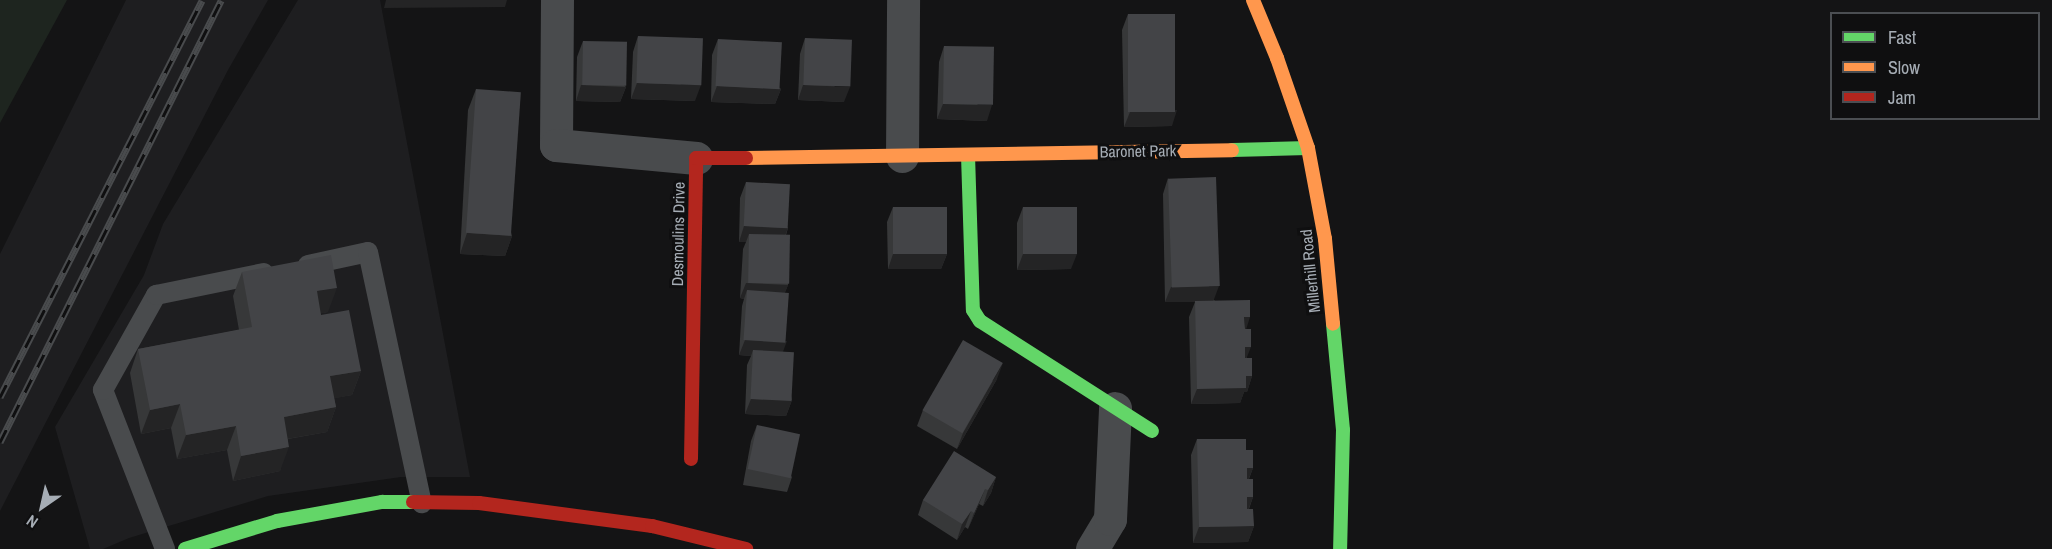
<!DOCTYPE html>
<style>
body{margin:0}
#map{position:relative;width:2052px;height:549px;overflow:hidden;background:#141415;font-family:"Archivo Narrow",sans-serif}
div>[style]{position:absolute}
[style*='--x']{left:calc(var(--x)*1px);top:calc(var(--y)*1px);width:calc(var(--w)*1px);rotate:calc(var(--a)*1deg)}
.built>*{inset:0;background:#1e1e20}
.green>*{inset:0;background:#1e251f}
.lane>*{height:20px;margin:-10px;padding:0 10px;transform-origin:10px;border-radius:10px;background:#494b4d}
.street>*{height:33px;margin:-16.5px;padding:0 16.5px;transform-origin:16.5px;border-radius:16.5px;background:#494b4d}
.fast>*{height:14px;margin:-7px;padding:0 7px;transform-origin:7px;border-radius:7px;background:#63d668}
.slow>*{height:14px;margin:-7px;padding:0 7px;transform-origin:7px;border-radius:7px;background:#ff974d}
.jam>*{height:14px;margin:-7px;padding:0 7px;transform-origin:7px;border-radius:7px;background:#b3261e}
.rail>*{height:7px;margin-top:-3.5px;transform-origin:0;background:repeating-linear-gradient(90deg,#0f0f10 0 14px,#494b4d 0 28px);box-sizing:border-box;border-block:2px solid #494b4d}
.wall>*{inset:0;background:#373839}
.shaded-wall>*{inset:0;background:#242425}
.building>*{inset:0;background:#434447;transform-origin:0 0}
span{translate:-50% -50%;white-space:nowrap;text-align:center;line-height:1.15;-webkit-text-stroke:6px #0f0f10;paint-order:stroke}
.street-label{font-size:16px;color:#a6adb5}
.legend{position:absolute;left:1830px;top:12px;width:210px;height:108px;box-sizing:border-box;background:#0f0f10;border:2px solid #4b4e52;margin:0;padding:8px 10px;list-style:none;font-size:18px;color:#a6adb5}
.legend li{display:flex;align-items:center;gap:12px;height:30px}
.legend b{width:30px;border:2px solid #4b4e52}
.north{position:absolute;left:12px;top:477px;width:60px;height:60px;-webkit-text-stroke:4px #0f0f10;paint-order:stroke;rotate:214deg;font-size:16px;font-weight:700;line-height:24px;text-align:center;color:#a6adb5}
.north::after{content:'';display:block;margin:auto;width:21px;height:27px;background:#a6adb5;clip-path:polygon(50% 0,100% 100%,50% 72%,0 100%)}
</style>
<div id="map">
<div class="built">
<div style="clip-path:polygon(126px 0,268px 0,228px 70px,0 511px,0 254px)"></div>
<div style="clip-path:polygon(298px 0,380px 0,470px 477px,401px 477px,268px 496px,129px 538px,103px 549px,90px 549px,55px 427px,144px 275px,163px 224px)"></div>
</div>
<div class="green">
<div style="clip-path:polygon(0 0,67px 0,0 123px)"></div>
</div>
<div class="lane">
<div style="--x:308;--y:265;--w:61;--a:-12.2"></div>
<div style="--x:368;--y:252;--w:257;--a:77.9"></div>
<div style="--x:165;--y:549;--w:171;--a:-111.3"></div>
<div style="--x:103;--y:390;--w:109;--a:-60.8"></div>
<div style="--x:156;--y:295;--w:110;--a:-11.5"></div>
</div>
<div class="street">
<div style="--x:557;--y:0;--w:145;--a:90.4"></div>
<div style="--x:556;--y:145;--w:141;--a:5.3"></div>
<div style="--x:902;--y:156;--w:156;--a:-89.6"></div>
<div style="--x:1092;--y:549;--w:35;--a:-59"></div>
<div style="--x:1110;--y:519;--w:111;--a:-87.4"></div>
</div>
<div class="fast">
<div style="--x:1232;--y:150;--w:76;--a:-1.5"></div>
<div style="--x:968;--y:155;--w:155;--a:88.2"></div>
<div style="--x:973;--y:310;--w:13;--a:58"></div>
<div style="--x:980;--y:321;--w:204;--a:32.6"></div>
<div style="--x:1333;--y:324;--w:106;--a:84.6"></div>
<div style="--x:1343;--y:430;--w:119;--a:91.4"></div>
<div style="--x:185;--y:549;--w:96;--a:-16.9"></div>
<div style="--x:277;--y:521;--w:107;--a:-10.3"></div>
<div style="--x:382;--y:502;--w:31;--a:0"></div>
</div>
<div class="slow">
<div style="--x:1253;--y:0;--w:63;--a:67.5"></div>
<div style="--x:1277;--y:58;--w:95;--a:71"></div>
<div style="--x:1308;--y:148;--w:93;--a:79.4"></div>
<div style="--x:1325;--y:239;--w:85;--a:84.6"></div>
<div style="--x:746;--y:158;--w:486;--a:-0.9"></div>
</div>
<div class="jam">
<div style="--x:691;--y:459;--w:301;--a:-89"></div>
<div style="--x:696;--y:158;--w:50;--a:0"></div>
<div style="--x:413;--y:502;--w:66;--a:0.9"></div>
<div style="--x:479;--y:503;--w:175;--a:7.6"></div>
<div style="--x:652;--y:526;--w:97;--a:13.7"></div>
</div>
<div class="rail">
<div style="--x:0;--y:397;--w:445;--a:-63"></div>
<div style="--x:0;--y:442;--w:494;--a:-63.4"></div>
</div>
<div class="wall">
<div style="clip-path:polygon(1128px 14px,1172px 126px,1124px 127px,1122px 30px)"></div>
<div style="clip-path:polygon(638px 36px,695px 101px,631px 99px,633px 52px)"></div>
<div style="clip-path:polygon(805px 38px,844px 102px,798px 100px,800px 54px)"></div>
<div style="clip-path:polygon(718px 39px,781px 89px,775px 104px,711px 102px,712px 55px)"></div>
<div style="clip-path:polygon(583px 41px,626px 87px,620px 102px,576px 101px,577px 57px)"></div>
<div style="clip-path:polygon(944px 46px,987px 121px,937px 119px,939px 62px)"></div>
<div style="clip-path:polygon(476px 89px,512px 236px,505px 256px,460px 254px,468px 110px)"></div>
<div style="clip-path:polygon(1168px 178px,1214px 300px,1246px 329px,1247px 358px,1252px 376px,1247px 392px,1244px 392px,1240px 403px,1191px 404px,1189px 317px,1195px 302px,1165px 302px,1163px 194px)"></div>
<div style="clip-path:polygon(746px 182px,788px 228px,786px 235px,788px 285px,785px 292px,783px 351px,792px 400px,786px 416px,745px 414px,747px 365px,751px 356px,739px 355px,742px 306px,744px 299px,740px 298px,743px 249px,746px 242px,739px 242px,740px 198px)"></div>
<div style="clip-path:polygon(893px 207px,947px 254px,941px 269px,888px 269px,887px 222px)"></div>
<div style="clip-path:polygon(1023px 207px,1071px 269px,1017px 270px,1017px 223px)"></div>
<div style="clip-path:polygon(242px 272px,328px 312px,321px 313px,321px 315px,361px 371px,352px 395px,334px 398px,336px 407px,327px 432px,288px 439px,280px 471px,233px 481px,227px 450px,177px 459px,171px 428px,141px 434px,130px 373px,138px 349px,239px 330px,233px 296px)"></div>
<div style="clip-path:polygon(997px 379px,957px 449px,917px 426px,923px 410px)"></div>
<div style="clip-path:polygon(757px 425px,792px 477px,787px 492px,743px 485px,751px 441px)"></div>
<div style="clip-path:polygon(1197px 439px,1246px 450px,1253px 468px,1249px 479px,1253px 497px,1249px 509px,1254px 526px,1248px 542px,1193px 543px,1191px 455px)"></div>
<div style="clip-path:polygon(996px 477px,991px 493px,983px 506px,979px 504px,968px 529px,965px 527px,957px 540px,918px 515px,923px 500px)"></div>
</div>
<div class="shaded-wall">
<div style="clip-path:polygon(386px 0,507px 0,505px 7px,384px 8px)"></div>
<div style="clip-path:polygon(637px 83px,701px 85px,695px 101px,631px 99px)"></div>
<div style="clip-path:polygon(581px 85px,626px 87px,620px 102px,576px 101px)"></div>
<div style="clip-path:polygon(803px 85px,850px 87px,844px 102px,798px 100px)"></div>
<div style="clip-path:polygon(717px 86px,781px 89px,775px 104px,711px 102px)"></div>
<div style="clip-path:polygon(943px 104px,992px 105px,987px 121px,937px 119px)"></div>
<div style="clip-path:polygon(1177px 110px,1172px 126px,1124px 127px,1130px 112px)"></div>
<div style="clip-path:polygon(744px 226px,788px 228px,782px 244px,749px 234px,746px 242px,739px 242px)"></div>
<div style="clip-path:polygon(467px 233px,512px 236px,505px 256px,460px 254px)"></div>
<div style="clip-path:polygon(893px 254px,947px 254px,941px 269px,888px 269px)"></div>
<div style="clip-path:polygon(1023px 254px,1077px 254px,1071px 269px,1017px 270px)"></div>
<div style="clip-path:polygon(746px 283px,788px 285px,782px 300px,747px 290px,744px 299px,740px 298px)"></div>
<div style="clip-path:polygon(1219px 286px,1213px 302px,1165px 302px,1171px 287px)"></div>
<div style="clip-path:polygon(337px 288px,328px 312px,308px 316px,317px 291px)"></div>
<div style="clip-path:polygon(1244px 317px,1250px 317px,1245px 333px)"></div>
<div style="clip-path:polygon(745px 340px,787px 341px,781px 357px,753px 350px,751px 356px,739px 355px)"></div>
<div style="clip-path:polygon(1245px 347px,1251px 347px,1245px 362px)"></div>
<div style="clip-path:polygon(1003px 363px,997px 379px,957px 449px,963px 433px)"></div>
<div style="clip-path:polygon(361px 371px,352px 395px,321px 401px,330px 376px)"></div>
<div style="clip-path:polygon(1246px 376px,1252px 376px,1247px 392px,1244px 392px,1240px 403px,1191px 404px,1197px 389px)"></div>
<div style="clip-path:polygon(751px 399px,792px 400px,786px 416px,745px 414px)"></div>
<div style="clip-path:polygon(180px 404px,171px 428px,141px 434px,150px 410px)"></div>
<div style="clip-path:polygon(336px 407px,327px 432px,275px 441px,284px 417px)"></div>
<div style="clip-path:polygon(236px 426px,227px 450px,177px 459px,186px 435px)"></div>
<div style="clip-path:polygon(289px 447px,280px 471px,233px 481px,241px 456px)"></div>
<div style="clip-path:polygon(1247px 468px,1253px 468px,1247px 483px)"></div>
<div style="clip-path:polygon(996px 477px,991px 493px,983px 506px,988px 490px)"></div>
<div style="clip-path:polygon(985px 489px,979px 504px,968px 529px,974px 513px)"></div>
<div style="clip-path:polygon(1247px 497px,1253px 497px,1247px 513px)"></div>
<div style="clip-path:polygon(971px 511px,965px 527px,957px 540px,962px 524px)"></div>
<div style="clip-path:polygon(1254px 526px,1248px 542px,1193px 543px,1199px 527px)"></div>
</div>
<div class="building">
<div style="left:1128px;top:14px;width:47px;height:98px"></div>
<div style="left:638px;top:36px;width:65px;height:47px;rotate:2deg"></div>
<div style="left:805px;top:38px;width:47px;height:47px;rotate:2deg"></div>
<div style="left:718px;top:39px;width:64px;height:47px;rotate:3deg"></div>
<div style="left:583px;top:41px;width:44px;height:44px;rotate:1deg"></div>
<div style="left:944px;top:46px;width:50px;height:58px;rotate:1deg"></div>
<div style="left:476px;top:89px;width:45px;height:144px;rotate:4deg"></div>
<div style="left:1216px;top:177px;width:109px;height:48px;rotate:88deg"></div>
<div style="left:746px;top:182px;width:44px;height:44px;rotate:3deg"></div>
<div style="left:893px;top:207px;width:54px;height:47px"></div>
<div style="left:1023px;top:207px;width:54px;height:47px"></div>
<div style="left:749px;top:234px;width:41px;height:49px;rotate:1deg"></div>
<div style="clip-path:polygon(331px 255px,337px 288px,317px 291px,321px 315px,349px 310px,361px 371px,330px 376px,336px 407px,284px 417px,289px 447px,241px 456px,236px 426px,186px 435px,180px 404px,150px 410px,138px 349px,252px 327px,242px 272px)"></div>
<div style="left:747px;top:290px;width:42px;height:50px;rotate:4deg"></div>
<div style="clip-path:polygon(1250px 300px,1250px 317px,1244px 317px,1245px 329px,1251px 329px,1251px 347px,1245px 347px,1245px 358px,1252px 358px,1252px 376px,1246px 376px,1246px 388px,1197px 389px,1195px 301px)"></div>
<div style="left:963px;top:340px;width:46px;height:81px;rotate:30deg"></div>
<div style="left:753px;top:350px;width:41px;height:49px;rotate:3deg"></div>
<div style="left:757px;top:425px;width:44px;height:45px;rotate:12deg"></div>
<div style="clip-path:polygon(1197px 439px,1246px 439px,1246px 450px,1253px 450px,1253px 468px,1247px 468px,1247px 479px,1253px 479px,1253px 497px,1247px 497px,1247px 509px,1253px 509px,1254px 526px,1199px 527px)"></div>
<div style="clip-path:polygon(954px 451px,996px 477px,988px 490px,985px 489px,974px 513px,971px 511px,962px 524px,923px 500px)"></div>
</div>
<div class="street-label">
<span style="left:1138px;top:151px;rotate:-1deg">Baronet Park</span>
<span style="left:678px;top:234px;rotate:-89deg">Desmoulins Drive</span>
<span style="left:1310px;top:271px;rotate:-96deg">Millerhill Road</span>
</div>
<ul class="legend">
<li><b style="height:8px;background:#63d668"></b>Fast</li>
<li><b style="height:8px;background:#ff974d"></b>Slow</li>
<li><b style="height:8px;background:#b3261e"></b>Jam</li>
</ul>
<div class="north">N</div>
</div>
